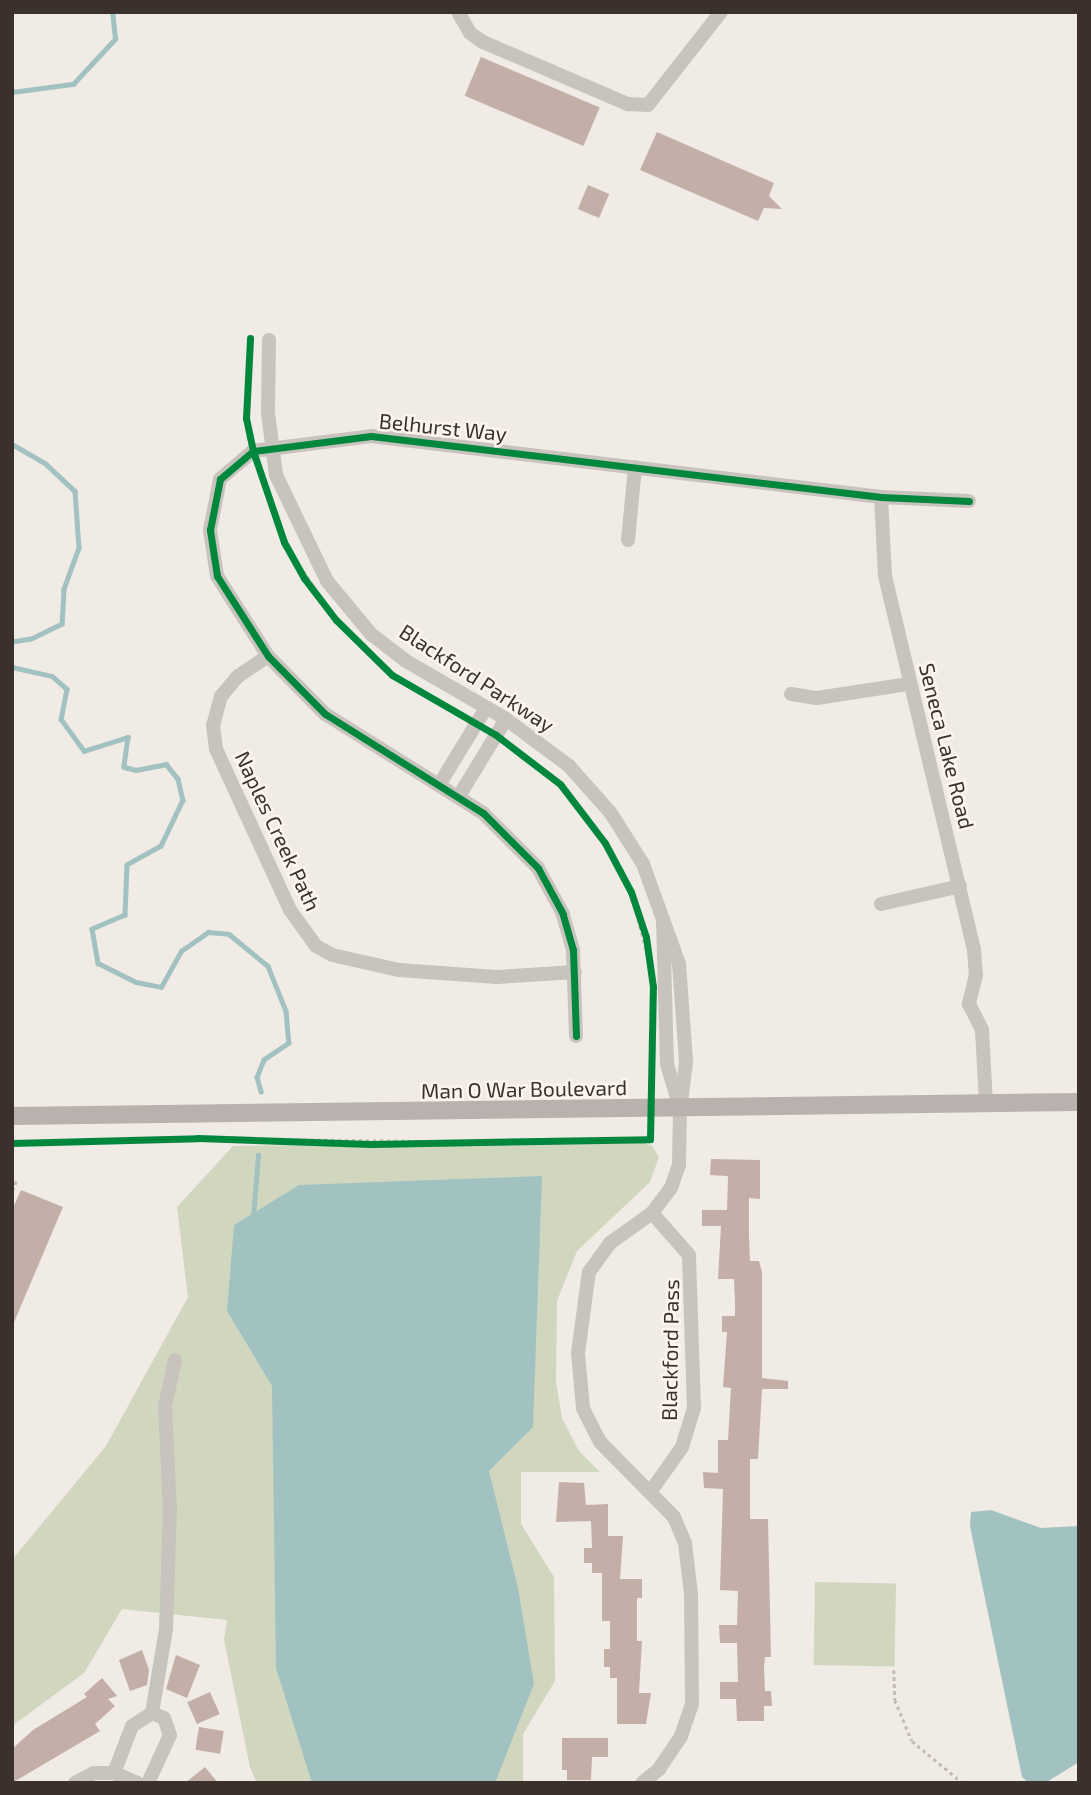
<!DOCTYPE html>
<style>
body{margin:0}
#map{position:relative;width:1091px;height:1795px;overflow:hidden;background:#f0ebe5;font-family:"Exo 2",sans-serif}
div>[style]{position:absolute}
[style*='--x']{left:calc(var(--x)*1px);top:calc(var(--y)*1px);width:calc(var(--w)*1px);rotate:calc(var(--a)*1deg)}
.green>*{inset:0;background:#d1d6bf;transform-origin:0 0}
.water>*{inset:0;background:#a1c2c1}
.stream>*{height:4.5px;margin:-2.25px;padding:0 2.25px;transform-origin:2.25px;border-radius:2.25px;background:#a1c2c1}
.building>*{inset:0;background:#c3afa7;transform-origin:0 0}
.path>*{height:2.5px;margin-top:-1.25px;transform-origin:0;background:repeating-linear-gradient(90deg,#c2bbb6 0 3.5px,transparent 0 7px)}
.minor>*{height:14px;margin:-7px;padding:0 7px;transform-origin:7px;border-radius:7px;background:#c9c3be}
.major>*{height:18px;margin:-9px;padding:0 9px;transform-origin:9px;border-radius:9px;background:#b8b1ad}
.cycleway>*{height:7px;margin:-3.5px;padding:0 3.5px;transform-origin:3.5px;border-radius:3.5px;background:#00873e}
span{translate:-50% -50%;white-space:nowrap;text-align:center;line-height:1.15;-webkit-text-stroke:5px #fbf5ee;paint-order:stroke}
.street-label{font-size:21px;color:#3b302b}
.frame{position:absolute;inset:0;border:14px solid #3b302b;pointer-events:none}
</style>
<div id="map">
<div class="green">
<div style="clip-path:polygon(642px 1142px,652px 1146px,659px 1157px,650px 1182px,577px 1251px,557px 1301px,556px 1381px,562px 1418px,579px 1451px,600px 1472px,521px 1472px,521px 1524px,554px 1577px,555px 1681px,523px 1734px,523px 1783px,257px 1783px,250px 1767px,224px 1640px,227px 1620px,122px 1609px,84px 1673px,12px 1726px,12px 1560px,106px 1446px,188px 1297px,177px 1207px,233px 1146px)"></div>
<div style="left:815px;top:1582px;width:81px;height:83px;rotate:1deg"></div>
</div>
<div class="water">
<div style="clip-path:polygon(542px 1176px,533px 1427px,489px 1471px,518px 1588px,534px 1684px,495px 1783px,312px 1783px,276px 1668px,272px 1386px,227px 1311px,234px 1225px,299px 1185px)"></div>
<div style="clip-path:polygon(991px 1510px,1041px 1528px,1079px 1526px,1079px 1762px,1045px 1783px,1029px 1783px,1022px 1777px,970px 1526px,971px 1512px)"></div>
</div>
<div class="stream">
<div style="--x:12;--y:92;--w:62;--a:-7.5"></div>
<div style="--x:73;--y:84;--w:62;--a:-47"></div>
<div style="--x:115;--y:39;--w:27;--a:-96"></div>
<div style="--x:12;--y:444;--w:39;--a:30"></div>
<div style="--x:46;--y:464;--w:40;--a:43"></div>
<div style="--x:75;--y:491;--w:57;--a:86"></div>
<div style="--x:79;--y:548;--w:44;--a:110.1"></div>
<div style="--x:64;--y:589;--w:35;--a:93"></div>
<div style="--x:62;--y:624;--w:34;--a:154"></div>
<div style="--x:31;--y:639;--w:19;--a:171"></div>
<div style="--x:12;--y:667;--w:41;--a:12.7"></div>
<div style="--x:52;--y:676;--w:20;--a:41"></div>
<div style="--x:67;--y:689;--w:31;--a:101"></div>
<div style="--x:61;--y:719;--w:39;--a:54"></div>
<div style="--x:84;--y:751;--w:46;--a:-17.7"></div>
<div style="--x:128;--y:737;--w:30;--a:98"></div>
<div style="--x:124;--y:767;--w:12;--a:14"></div>
<div style="--x:136;--y:770;--w:31;--a:-11"></div>
<div style="--x:166;--y:764;--w:19;--a:51"></div>
<div style="--x:178;--y:779;--w:22;--a:77"></div>
<div style="--x:183;--y:800;--w:51;--a:115.6"></div>
<div style="--x:161;--y:846;--w:39;--a:151"></div>
<div style="--x:127;--y:865;--w:50;--a:92.3"></div>
<div style="--x:125;--y:915;--w:36;--a:157"></div>
<div style="--x:92;--y:929;--w:35;--a:80"></div>
<div style="--x:98;--y:963;--w:42;--a:26.6"></div>
<div style="--x:136;--y:982;--w:25;--a:11"></div>
<div style="--x:161;--y:987;--w:41;--a:-60.9"></div>
<div style="--x:181;--y:951;--w:33;--a:-35"></div>
<div style="--x:208;--y:932;--w:21;--a:5"></div>
<div style="--x:229;--y:934;--w:50;--a:39.4"></div>
<div style="--x:268;--y:966;--w:48;--a:68.2"></div>
<div style="--x:286;--y:1011;--w:32;--a:85"></div>
<div style="--x:289;--y:1043;--w:30;--a:146"></div>
<div style="--x:264;--y:1060;--w:18;--a:112"></div>
<div style="--x:257;--y:1077;--w:15;--a:74"></div>
<div style="--x:253;--y:1217;--w:62;--a:-85.4"></div>
</div>
<div class="building">
<div style="left:481px;top:57px;width:129px;height:42px;rotate:23deg"></div>
<div style="clip-path:polygon(657px 132px,774px 183px,769px 196px,782px 209px,764px 208px,758px 221px,640px 170px)"></div>
<div style="left:588px;top:185px;width:23px;height:26px;rotate:23deg"></div>
<div style="clip-path:polygon(711px 1159px,760px 1160px,760px 1199px,749px 1198px,749px 1237px,750px 1261px,759px 1261px,762px 1272px,762px 1378px,788px 1381px,788px 1389px,762px 1389px,758px 1459px,750px 1459px,750px 1519px,768px 1519px,771px 1657px,765px 1657px,764px 1667px,765px 1691px,771px 1691px,772px 1706px,764px 1706px,764px 1721px,737px 1721px,736px 1699px,720px 1699px,720px 1682px,738px 1682px,737px 1643px,720px 1643px,719px 1625px,737px 1625px,738px 1591px,720px 1590px,723px 1489px,704px 1488px,703px 1472px,718px 1473px,718px 1440px,728px 1440px,731px 1388px,723px 1387px,727px 1332px,722px 1332px,722px 1316px,735px 1316px,735px 1301px,734px 1279px,718px 1279px,721px 1226px,702px 1226px,702px 1210px,727px 1210px,728px 1176px,710px 1175px)"></div>
<div style="clip-path:polygon(21px 1190px,63px 1207px,12px 1327px,12px 1210px)"></div>
<div style="clip-path:polygon(559px 1482px,584px 1483px,586px 1505px,608px 1504px,608px 1536px,623px 1536px,620px 1579px,642px 1579px,642px 1598px,637px 1598px,637px 1641px,642px 1641px,639px 1693px,651px 1693px,646px 1724px,617px 1724px,617px 1678px,610px 1678px,610px 1667px,604px 1667px,604px 1649px,610px 1649px,610px 1621px,602px 1621px,602px 1573px,592px 1573px,592px 1563px,584px 1563px,584px 1548px,592px 1548px,591px 1521px,556px 1522px)"></div>
<div style="clip-path:polygon(142px 1650px,149px 1670px,147px 1685px,130px 1691px,119px 1660px)"></div>
<div style="clip-path:polygon(176px 1655px,200px 1665px,187px 1698px,166px 1689px)"></div>
<div style="clip-path:polygon(102px 1678px,117px 1696px,108px 1699px,115px 1706px,95px 1724px,100px 1731px,12px 1783px,12px 1749px,33px 1730px,87px 1697px,84px 1694px)"></div>
<div style="left:210px;top:1692px;width:24px;height:25px;rotate:66deg"></div>
<div style="left:199px;top:1727px;width:25px;height:23px;rotate:9deg"></div>
<div style="clip-path:polygon(562px 1738px,608px 1738px,608px 1757px,592px 1757px,591px 1780px,567px 1780px,567px 1770px,562px 1770px)"></div>
<div style="clip-path:polygon(205px 1767px,218px 1783px,185px 1783px)"></div>
</div>
<div class="path">
<div style="--x:250;--y:338;--w:80;--a:92.9"></div>
<div style="--x:246;--y:418;--w:20;--a:79"></div>
<div style="--x:257;--y:465;--w:82;--a:70.7"></div>
<div style="--x:284;--y:542;--w:94;--a:56.3"></div>
<div style="--x:336;--y:620;--w:78;--a:44.5"></div>
<div style="--x:392;--y:675;--w:82;--a:30"></div>
<div style="--x:508;--y:743;--w:66;--a:38.3"></div>
<div style="--x:560;--y:784;--w:74;--a:52.7"></div>
<div style="--x:605;--y:843;--w:55;--a:62"></div>
<div style="--x:631;--y:892;--w:70;--a:75.2"></div>
<div style="--x:649;--y:1092;--w:25;--a:-83"></div>
<div style="--x:12;--y:1143;--w:186;--a:-1.5"></div>
<div style="--x:198;--y:1138;--w:350;--a:0.8"></div>
<div style="--x:548;--y:1143;--w:102;--a:-2.2"></div>
<div style="--x:650;--y:1139;--w:16;--a:-90"></div>
<div style="--x:12;--y:1191;--w:11;--a:-68"></div>
<div style="--x:894;--y:1670;--w:30;--a:88"></div>
<div style="--x:895;--y:1700;--w:44;--a:67.5"></div>
<div style="--x:912;--y:1741;--w:66;--a:39.5"></div>
</div>
<div class="minor">
<div style="--x:458;--y:12;--w:24;--a:60"></div>
<div style="--x:470;--y:33;--w:16;--a:35"></div>
<div style="--x:483;--y:42;--w:158;--a:23.2"></div>
<div style="--x:628;--y:104;--w:20;--a:3"></div>
<div style="--x:648;--y:105;--w:118;--a:-51.9"></div>
<div style="--x:269;--y:340;--w:73;--a:90.8"></div>
<div style="--x:268;--y:413;--w:63;--a:82.6"></div>
<div style="--x:276;--y:475;--w:118;--a:64.3"></div>
<div style="--x:327;--y:581;--w:69;--a:50.3"></div>
<div style="--x:371;--y:634;--w:44;--a:37.6"></div>
<div style="--x:406;--y:661;--w:116;--a:30.1"></div>
<div style="--x:506;--y:719;--w:79;--a:36.7"></div>
<div style="--x:569;--y:766;--w:62;--a:48.3"></div>
<div style="--x:610;--y:812;--w:62;--a:57.6"></div>
<div style="--x:643;--y:864;--w:106;--a:70.2"></div>
<div style="--x:679;--y:964;--w:98;--a:85.9"></div>
<div style="--x:686;--y:1062;--w:38;--a:97"></div>
<div style="--x:881;--y:497;--w:79;--a:87.1"></div>
<div style="--x:885;--y:576;--w:383;--a:76.6"></div>
<div style="--x:974;--y:949;--w:26;--a:86"></div>
<div style="--x:976;--y:975;--w:30;--a:104"></div>
<div style="--x:969;--y:1004;--w:29;--a:63"></div>
<div style="--x:982;--y:1030;--w:73;--a:86.9"></div>
<div style="--x:628;--y:540;--w:73;--a:-84.5"></div>
<div style="--x:268;--y:656;--w:36;--a:146"></div>
<div style="--x:238;--y:676;--w:26;--a:130"></div>
<div style="--x:221;--y:696;--w:30;--a:105"></div>
<div style="--x:213;--y:725;--w:24;--a:83"></div>
<div style="--x:216;--y:749;--w:177;--a:65.3"></div>
<div style="--x:290;--y:910;--w:44;--a:54.2"></div>
<div style="--x:316;--y:946;--w:18;--a:29"></div>
<div style="--x:332;--y:955;--w:69;--a:12.6"></div>
<div style="--x:399;--y:970;--w:98;--a:4.1"></div>
<div style="--x:497;--y:977;--w:78;--a:-3.7"></div>
<div style="--x:791;--y:694;--w:26;--a:9"></div>
<div style="--x:817;--y:698;--w:93;--a:-8.7"></div>
<div style="--x:439;--y:785;--w:90;--a:-58.6"></div>
<div style="--x:459;--y:796;--w:90;--a:-58.6"></div>
<div style="--x:881;--y:904;--w:81;--a:-12.8"></div>
<div style="--x:576;--y:1036;--w:86;--a:-92"></div>
<div style="--x:573;--y:950;--w:37;--a:-106"></div>
<div style="--x:563;--y:914;--w:52;--a:-118.5"></div>
<div style="--x:538;--y:868;--w:78;--a:-135"></div>
<div style="--x:483;--y:813;--w:186;--a:-147.9"></div>
<div style="--x:325;--y:714;--w:81;--a:-134.5"></div>
<div style="--x:268;--y:656;--w:95;--a:-122.5"></div>
<div style="--x:217;--y:576;--w:47;--a:-98.7"></div>
<div style="--x:210;--y:530;--w:52;--a:-78.9"></div>
<div style="--x:220;--y:479;--w:43;--a:-40.3"></div>
<div style="--x:253;--y:451;--w:119;--a:-7.2"></div>
<div style="--x:371;--y:436;--w:514;--a:6.82"></div>
<div style="--x:881;--y:497;--w:88;--a:2.6"></div>
<div style="--x:651;--y:1491;--w:54;--a:-54.8"></div>
<div style="--x:682;--y:1447;--w:41;--a:-72.9"></div>
<div style="--x:694;--y:1408;--w:153;--a:-91.9"></div>
<div style="--x:689;--y:1255;--w:56;--a:-131.4"></div>
<div style="--x:152;--y:1713;--w:85;--a:-80.5"></div>
<div style="--x:166;--y:1629;--w:118;--a:-88.1"></div>
<div style="--x:170;--y:1511;--w:105;--a:-92.7"></div>
<div style="--x:165;--y:1406;--w:47;--a:-77.7"></div>
<div style="--x:114;--y:1773;--w:50;--a:-69"></div>
<div style="--x:132;--y:1726;--w:24;--a:-33"></div>
<div style="--x:152;--y:1713;--w:13;--a:23"></div>
<div style="--x:164;--y:1718;--w:18;--a:71"></div>
<div style="--x:170;--y:1735;--w:53;--a:114.6"></div>
<div style="--x:75;--y:1783;--w:21;--a:-28"></div>
<div style="--x:94;--y:1773;--w:20;--a:0"></div>
<div style="--x:114;--y:1773;--w:25;--a:23"></div>
<div style="--x:642;--y:1783;--w:22;--a:-39"></div>
<div style="--x:659;--y:1769;--w:40;--a:-56"></div>
<div style="--x:681;--y:1736;--w:34;--a:-71"></div>
<div style="--x:692;--y:1704;--w:110;--a:-90.5"></div>
<div style="--x:691;--y:1594;--w:51;--a:-96.7"></div>
<div style="--x:685;--y:1543;--w:28;--a:-113"></div>
<div style="--x:674;--y:1517;--w:105;--a:-134.6"></div>
<div style="--x:600;--y:1442;--w:38;--a:-117"></div>
<div style="--x:583;--y:1408;--w:55;--a:-95.2"></div>
<div style="--x:578;--y:1353;--w:82;--a:-82.3"></div>
<div style="--x:589;--y:1272;--w:36;--a:-54"></div>
<div style="--x:610;--y:1243;--w:52;--a:-35.5"></div>
<div style="--x:652;--y:1213;--w:31;--a:-53"></div>
<div style="--x:671;--y:1188;--w:24;--a:-71"></div>
<div style="--x:679;--y:1165;--w:57;--a:-89"></div>
<div style="--x:680;--y:1108;--w:46;--a:-106.5"></div>
<div style="--x:667;--y:1064;--w:142;--a:-91.6"></div>
</div>
<div class="major">
<div style="--x:12;--y:1116;--w:1067;--a:-0.75"></div>
</div>
<div class="cycleway">
<div style="--x:576;--y:1036;--w:86;--a:-92"></div>
<div style="--x:573;--y:950;--w:37;--a:-106"></div>
<div style="--x:563;--y:914;--w:52;--a:-118.5"></div>
<div style="--x:538;--y:868;--w:78;--a:-135"></div>
<div style="--x:483;--y:813;--w:186;--a:-147.9"></div>
<div style="--x:325;--y:714;--w:81;--a:-134.5"></div>
<div style="--x:268;--y:656;--w:95;--a:-122.5"></div>
<div style="--x:217;--y:576;--w:47;--a:-98.7"></div>
<div style="--x:210;--y:530;--w:52;--a:-78.9"></div>
<div style="--x:220;--y:479;--w:43;--a:-40.3"></div>
<div style="--x:253;--y:451;--w:119;--a:-7.2"></div>
<div style="--x:371;--y:436;--w:514;--a:6.82"></div>
<div style="--x:881;--y:497;--w:88;--a:2.6"></div>
<div style="--x:12;--y:1143;--w:186;--a:-1.5"></div>
<div style="--x:198;--y:1138;--w:173;--a:2"></div>
<div style="--x:371;--y:1144;--w:279;--a:-1"></div>
<div style="--x:650;--y:1139;--w:152;--a:-88.9"></div>
<div style="--x:653;--y:987;--w:50;--a:-98"></div>
<div style="--x:646;--y:937;--w:47;--a:-108.4"></div>
<div style="--x:631;--y:892;--w:55;--a:-118"></div>
<div style="--x:605;--y:843;--w:74;--a:-127.3"></div>
<div style="--x:560;--y:784;--w:81;--a:-142.6"></div>
<div style="--x:496;--y:735;--w:120;--a:-150"></div>
<div style="--x:392;--y:675;--w:78;--a:-135.5"></div>
<div style="--x:336;--y:620;--w:53;--a:-127.3"></div>
<div style="--x:304;--y:578;--w:41;--a:-119.1"></div>
<div style="--x:284;--y:542;--w:96;--a:-108.8"></div>
<div style="--x:253;--y:451;--w:34;--a:-102"></div>
<div style="--x:246;--y:418;--w:80;--a:-87.1"></div>
</div>
<div class="street-label">
<span style="left:443px;top:427px;rotate:6deg">Belhurst Way</span>
<span style="left:477px;top:678px;rotate:33deg">Blackford Parkway</span>
<span style="left:947px;top:746px;rotate:76deg">Seneca Lake Road</span>
<span style="left:278px;top:831px;rotate:65deg">Naples Creek Path</span>
<span style="left:524px;top:1089px;rotate:-1deg">Man O War Boulevard</span>
<span style="left:670px;top:1350px;rotate:-89deg">Blackford Pass</span>
</div>
<div class="frame"></div>
</div>
